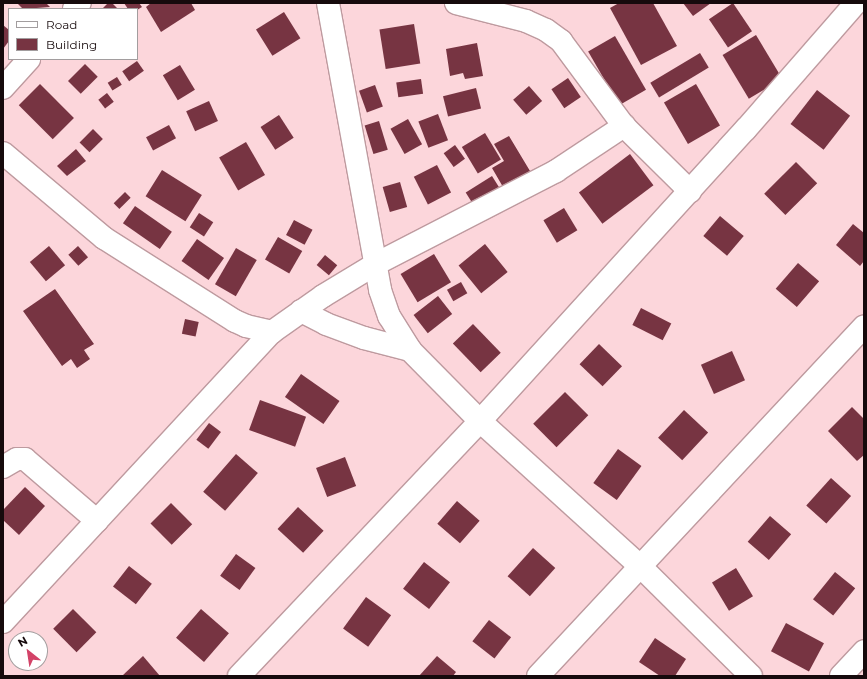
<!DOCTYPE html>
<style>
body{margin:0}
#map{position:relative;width:867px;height:679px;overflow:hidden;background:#fcd6db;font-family:Montserrat,sans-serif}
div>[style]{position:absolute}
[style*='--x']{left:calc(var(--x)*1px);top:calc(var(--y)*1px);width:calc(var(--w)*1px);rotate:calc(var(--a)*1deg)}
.building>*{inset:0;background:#773442;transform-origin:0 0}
.roads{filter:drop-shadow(1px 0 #be9a9f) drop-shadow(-1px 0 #be9a9f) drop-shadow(0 1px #be9a9f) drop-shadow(0 -1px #be9a9f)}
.minor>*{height:22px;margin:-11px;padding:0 11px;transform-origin:11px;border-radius:11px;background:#fff}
span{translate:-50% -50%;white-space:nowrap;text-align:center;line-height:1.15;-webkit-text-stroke:4px #fff;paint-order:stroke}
.frame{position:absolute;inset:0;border:4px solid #160a0c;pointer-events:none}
.legend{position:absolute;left:8px;top:8px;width:130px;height:52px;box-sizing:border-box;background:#fff;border:1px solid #a29d9e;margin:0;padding:5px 7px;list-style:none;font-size:12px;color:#160a0c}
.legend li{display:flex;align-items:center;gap:8px;height:20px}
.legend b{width:20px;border:1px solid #a29d9e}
.north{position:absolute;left:8px;top:631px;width:40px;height:40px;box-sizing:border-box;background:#fff;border:1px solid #a29d9e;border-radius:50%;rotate:330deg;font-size:11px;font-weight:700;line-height:16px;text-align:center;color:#160a0c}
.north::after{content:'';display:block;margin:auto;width:14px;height:18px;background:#d34368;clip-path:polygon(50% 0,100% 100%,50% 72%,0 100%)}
</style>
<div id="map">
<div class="building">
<div style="clip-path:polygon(17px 3px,46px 3px,50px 7px,23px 9px)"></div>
<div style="clip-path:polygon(108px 3px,112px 3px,118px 9px,102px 9px)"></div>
<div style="clip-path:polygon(124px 3px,139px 3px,142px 7px,137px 10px,128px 9px)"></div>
<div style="clip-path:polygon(151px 3px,191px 3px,195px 10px,161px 32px,146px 7px)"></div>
<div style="clip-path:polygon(619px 3px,653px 3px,677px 46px,641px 65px,610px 8px)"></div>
<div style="clip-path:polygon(683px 3px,711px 3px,693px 16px)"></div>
<div style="left:733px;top:3px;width:34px;height:29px;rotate:56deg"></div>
<div style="left:284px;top:12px;width:31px;height:33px;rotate:58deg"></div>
<div style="left:414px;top:24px;width:40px;height:35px;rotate:81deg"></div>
<div style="clip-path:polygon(3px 25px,9px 30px,9px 41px,3px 49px)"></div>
<div style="left:756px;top:35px;width:51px;height:39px;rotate:59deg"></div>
<div style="left:615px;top:36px;width:62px;height:31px;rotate:60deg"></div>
<div style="clip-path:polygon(477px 43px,483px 76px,465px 79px,463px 73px,450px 76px,446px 49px)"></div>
<div style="left:700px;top:53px;width:17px;height:58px;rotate:59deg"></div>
<div style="left:137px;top:61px;width:12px;height:18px;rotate:55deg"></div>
<div style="left:85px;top:64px;width:18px;height:24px;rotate:45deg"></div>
<div style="left:180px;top:65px;width:29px;height:20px;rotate:59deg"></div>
<div style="left:117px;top:77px;width:9px;height:11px;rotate:58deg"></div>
<div style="left:568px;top:78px;width:23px;height:20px;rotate:56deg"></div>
<div style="left:421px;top:79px;width:15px;height:25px;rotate:82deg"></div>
<div style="left:40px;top:84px;width:48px;height:30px;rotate:45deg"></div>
<div style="left:696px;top:84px;width:48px;height:37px;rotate:60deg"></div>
<div style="left:375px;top:85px;width:23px;height:17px;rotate:70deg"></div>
<div style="left:529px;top:86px;width:20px;height:21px;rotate:49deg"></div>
<div style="left:476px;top:88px;width:21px;height:34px;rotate:76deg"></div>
<div style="left:817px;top:90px;width:42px;height:43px;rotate:38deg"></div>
<div style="left:107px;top:93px;width:11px;height:11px;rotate:52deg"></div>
<div style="left:209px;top:101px;width:22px;height:25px;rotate:66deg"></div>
<div style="left:438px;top:114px;width:28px;height:21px;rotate:69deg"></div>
<div style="left:279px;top:115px;width:27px;height:22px;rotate:57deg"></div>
<div style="left:408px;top:119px;width:29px;height:20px;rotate:61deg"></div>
<div style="left:379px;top:121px;width:30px;height:15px;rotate:73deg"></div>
<div style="left:169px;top:125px;width:15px;height:26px;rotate:62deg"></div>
<div style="left:93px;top:129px;width:14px;height:19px;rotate:45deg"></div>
<div style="left:485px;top:133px;width:31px;height:27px;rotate:59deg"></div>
<div style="clip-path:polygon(509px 136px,530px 171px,503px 187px,492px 168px,504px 161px,494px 144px)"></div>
<div style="left:246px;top:142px;width:38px;height:31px;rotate:60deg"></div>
<div style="left:455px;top:145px;width:17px;height:14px;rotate:54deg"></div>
<div style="clip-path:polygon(76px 149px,86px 161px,67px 176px,57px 166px)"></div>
<div style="left:630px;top:154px;width:39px;height:64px;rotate:53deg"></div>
<div style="left:796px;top:162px;width:30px;height:45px;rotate:45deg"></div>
<div style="left:437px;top:165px;width:31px;height:26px;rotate:63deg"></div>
<div style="left:162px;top:170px;width:47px;height:31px;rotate:32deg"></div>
<div style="left:492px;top:176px;width:13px;height:31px;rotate:58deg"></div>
<div style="left:400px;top:182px;width:26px;height:18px;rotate:74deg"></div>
<div style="left:125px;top:192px;width:8px;height:16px;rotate:45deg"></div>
<div style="left:135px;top:206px;width:45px;height:21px;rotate:35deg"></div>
<div style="left:564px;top:208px;width:26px;height:24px;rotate:59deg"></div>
<div style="left:199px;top:213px;width:17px;height:17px;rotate:33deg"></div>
<div style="left:720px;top:216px;width:31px;height:26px;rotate:40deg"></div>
<div style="left:294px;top:220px;width:21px;height:17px;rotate:28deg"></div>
<div style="clip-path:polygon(853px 224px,864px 233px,864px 261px,860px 266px,836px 245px)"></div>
<div style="left:278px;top:237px;width:28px;height:26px;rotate:30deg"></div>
<div style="left:197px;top:239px;width:33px;height:27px;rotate:35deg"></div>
<div style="left:485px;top:244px;width:36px;height:34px;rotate:51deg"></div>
<div style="left:49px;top:246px;width:25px;height:25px;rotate:50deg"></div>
<div style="left:78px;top:246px;width:15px;height:13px;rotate:48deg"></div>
<div style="left:236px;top:248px;width:24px;height:42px;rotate:30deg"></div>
<div style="left:434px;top:254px;width:33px;height:39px;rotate:59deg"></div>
<div style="left:325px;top:255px;width:16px;height:13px;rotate:40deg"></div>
<div style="left:798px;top:263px;width:28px;height:34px;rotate:41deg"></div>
<div style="left:461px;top:282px;width:13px;height:16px;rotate:61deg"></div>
<div style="clip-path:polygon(55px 289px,94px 344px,84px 350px,90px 359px,77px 368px,71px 359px,62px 366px,23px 311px)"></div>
<div style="left:438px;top:296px;width:23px;height:31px;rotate:52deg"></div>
<div style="left:641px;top:308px;width:34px;height:19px;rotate:27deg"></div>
<div style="left:185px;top:319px;width:14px;height:15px;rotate:12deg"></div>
<div style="left:473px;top:324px;width:40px;height:28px;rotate:46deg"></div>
<div style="left:599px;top:344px;width:32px;height:28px;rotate:44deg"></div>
<div style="left:732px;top:351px;width:32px;height:34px;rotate:66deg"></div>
<div style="left:301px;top:374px;width:47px;height:28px;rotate:35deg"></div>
<div style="left:565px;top:392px;width:33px;height:45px;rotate:45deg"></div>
<div style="left:260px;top:400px;width:49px;height:32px;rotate:20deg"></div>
<div style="clip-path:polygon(852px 407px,864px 419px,864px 455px,857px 461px,828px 431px)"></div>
<div style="left:684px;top:410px;width:33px;height:38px;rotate:43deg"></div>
<div style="left:209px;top:423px;width:15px;height:21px;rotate:37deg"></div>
<div style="left:618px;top:449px;width:29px;height:42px;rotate:36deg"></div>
<div style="left:236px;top:454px;width:29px;height:50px;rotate:41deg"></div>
<div style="left:345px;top:457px;width:31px;height:31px;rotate:69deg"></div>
<div style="left:831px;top:478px;width:27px;height:37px;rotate:42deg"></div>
<div style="clip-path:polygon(25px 487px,45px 506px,19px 535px,3px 520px,3px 510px)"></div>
<div style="left:457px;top:501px;width:30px;height:30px;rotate:41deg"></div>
<div style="left:171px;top:503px;width:30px;height:29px;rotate:45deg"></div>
<div style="left:298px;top:507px;width:35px;height:30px;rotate:43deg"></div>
<div style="left:770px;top:516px;width:28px;height:34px;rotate:41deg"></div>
<div style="left:533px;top:548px;width:30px;height:38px;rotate:42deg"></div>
<div style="left:236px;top:554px;width:24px;height:27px;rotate:36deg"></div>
<div style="left:424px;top:562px;width:33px;height:34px;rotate:38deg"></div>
<div style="left:129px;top:566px;width:29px;height:26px;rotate:38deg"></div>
<div style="left:736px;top:568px;width:33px;height:28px;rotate:59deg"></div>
<div style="left:835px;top:572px;width:26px;height:35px;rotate:39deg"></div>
<div style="left:366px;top:597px;width:31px;height:39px;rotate:36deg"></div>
<div style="left:73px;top:609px;width:33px;height:28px;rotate:45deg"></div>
<div style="left:201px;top:609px;width:37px;height:38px;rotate:41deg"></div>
<div style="left:489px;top:620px;width:28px;height:27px;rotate:38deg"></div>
<div style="left:786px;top:623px;width:43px;height:32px;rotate:28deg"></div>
<div style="clip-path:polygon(655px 638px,686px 659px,675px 676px,660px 676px,639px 662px)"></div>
<div style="clip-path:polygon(143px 656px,160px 676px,122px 676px)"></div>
<div style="clip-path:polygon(437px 656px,456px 672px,453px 676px,419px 676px)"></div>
</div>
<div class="roads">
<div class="minor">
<div style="--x:328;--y:3;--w:292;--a:79.7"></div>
<div style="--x:380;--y:290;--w:28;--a:71"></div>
<div style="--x:389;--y:316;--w:40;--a:58"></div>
<div style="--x:410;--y:350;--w:100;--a:45.4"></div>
<div style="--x:480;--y:421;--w:216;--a:42.2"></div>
<div style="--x:640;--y:566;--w:156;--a:44.7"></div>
<div style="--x:456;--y:3;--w:72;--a:14.4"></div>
<div style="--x:526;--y:21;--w:22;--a:24"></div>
<div style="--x:546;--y:30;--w:19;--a:36"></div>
<div style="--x:561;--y:41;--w:106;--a:53.5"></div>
<div style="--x:624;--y:126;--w:93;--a:44.6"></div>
<div style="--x:74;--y:9;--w:8;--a:-45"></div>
<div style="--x:3;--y:88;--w:39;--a:-48"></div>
<div style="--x:3;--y:153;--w:132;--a:40.1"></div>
<div style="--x:104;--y:238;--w:155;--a:32.4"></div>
<div style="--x:235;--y:321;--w:12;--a:24"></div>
<div style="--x:246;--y:326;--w:27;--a:13"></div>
<div style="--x:272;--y:332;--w:62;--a:-35.2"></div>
<div style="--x:323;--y:296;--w:60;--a:-31.3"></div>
<div style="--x:374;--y:265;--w:205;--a:-27.3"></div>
<div style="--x:556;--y:171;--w:82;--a:-33.5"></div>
<div style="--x:301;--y:311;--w:28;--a:27"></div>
<div style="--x:326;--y:324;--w:40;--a:20.2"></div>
<div style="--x:364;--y:338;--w:48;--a:14.6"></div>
<div style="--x:3;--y:467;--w:16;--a:-30"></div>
<div style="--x:17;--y:459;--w:8;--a:0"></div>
<div style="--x:25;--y:459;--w:95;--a:40.7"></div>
<div style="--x:3;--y:622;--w:396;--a:-47.2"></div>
<div style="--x:239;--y:676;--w:351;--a:-46.6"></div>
<div style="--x:480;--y:421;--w:395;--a:-47.7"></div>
<div style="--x:746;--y:129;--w:167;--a:-48.9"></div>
<div style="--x:538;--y:676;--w:478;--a:-47"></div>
<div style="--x:841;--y:676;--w:34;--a:-47"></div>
</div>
</div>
<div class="frame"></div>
<ul class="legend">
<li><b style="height:5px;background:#fff"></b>Road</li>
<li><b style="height:11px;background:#773442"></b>Building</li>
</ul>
<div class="north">N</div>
</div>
